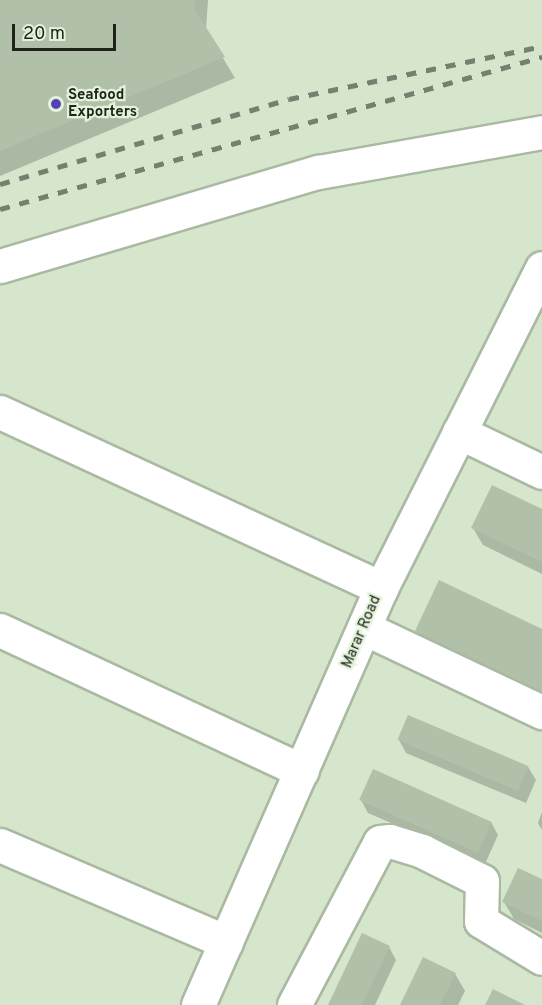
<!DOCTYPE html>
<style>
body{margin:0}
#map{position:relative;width:542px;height:1005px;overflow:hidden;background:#d6e6cd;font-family:Overpass,sans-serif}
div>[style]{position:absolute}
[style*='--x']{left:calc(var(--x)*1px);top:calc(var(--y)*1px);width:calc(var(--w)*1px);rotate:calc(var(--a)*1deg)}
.shadow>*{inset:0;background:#0003}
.building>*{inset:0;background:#b1c0a8;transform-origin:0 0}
.roads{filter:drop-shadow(2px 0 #aab9a1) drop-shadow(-2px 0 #aab9a1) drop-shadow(0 2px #aab9a1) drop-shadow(0 -2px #aab9a1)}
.minor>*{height:33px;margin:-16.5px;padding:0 16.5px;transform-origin:16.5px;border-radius:16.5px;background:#fff}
.rail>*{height:4.5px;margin-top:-2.25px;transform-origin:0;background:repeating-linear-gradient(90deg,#768070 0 10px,transparent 0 20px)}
.dots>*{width:16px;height:16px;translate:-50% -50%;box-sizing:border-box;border:3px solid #e3f3da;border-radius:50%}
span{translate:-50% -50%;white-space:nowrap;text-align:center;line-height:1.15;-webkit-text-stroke:4.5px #e3f3da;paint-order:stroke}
.poi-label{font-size:15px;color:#1f241b;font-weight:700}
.left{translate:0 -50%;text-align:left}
.street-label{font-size:15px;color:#1f241b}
.scale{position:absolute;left:12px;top:24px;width:104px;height:27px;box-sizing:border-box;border:3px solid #1f241b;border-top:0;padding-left:8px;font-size:18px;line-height:21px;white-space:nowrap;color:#1f241b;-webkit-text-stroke:4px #e3f3da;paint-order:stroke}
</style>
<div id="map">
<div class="shadow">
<div style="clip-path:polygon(0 0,208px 0,206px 30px,235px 78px,0 176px)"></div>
<div style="clip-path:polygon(542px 511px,542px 574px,483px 545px,473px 528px)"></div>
<div style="clip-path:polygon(417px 631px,542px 631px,542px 703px,427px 648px)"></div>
<div style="clip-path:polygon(399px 740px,528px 767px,536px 780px,526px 803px,406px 753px)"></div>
<div style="clip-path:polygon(361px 800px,491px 822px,498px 835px,485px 864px,368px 813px)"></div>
<div style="clip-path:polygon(542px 812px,542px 830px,538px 823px)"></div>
<div style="clip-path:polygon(542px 881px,542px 933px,514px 919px,504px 902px)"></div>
<div style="clip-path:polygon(389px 947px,396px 960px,375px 1005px,330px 1005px)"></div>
<div style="clip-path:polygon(455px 974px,465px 991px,458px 1005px,401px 1005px)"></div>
</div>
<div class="building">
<div style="clip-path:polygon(0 0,195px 0,195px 10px,225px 57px,0 151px)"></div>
<div style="clip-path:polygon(492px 485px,542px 509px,542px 562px,471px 528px)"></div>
<div style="clip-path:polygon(439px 580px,542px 629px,542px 692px,415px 631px)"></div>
<div style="left:408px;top:715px;width:131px;height:27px;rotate:23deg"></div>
<div style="left:373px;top:769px;width:130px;height:34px;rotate:24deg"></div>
<div style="clip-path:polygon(518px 868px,542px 879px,542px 921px,502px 902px)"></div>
<div style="clip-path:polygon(362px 933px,390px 946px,362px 1005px,328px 1005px)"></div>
<div style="clip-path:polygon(423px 957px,456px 973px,440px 1005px,400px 1005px)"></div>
<div style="clip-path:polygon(493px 989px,525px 1005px,485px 1005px)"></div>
</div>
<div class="roads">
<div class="minor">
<div style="--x:0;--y:266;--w:332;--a:-16.5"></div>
<div style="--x:318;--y:172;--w:228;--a:-10.1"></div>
<div style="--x:0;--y:412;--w:420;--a:24.8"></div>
<div style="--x:459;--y:432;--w:92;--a:25.7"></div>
<div style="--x:364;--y:628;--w:197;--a:25.3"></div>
<div style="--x:0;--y:630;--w:333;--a:25"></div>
<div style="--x:0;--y:845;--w:246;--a:23.2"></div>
<div style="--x:198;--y:1005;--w:455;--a:-66.3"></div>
<div style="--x:381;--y:588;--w:358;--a:-63.3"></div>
<div style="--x:294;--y:1005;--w:184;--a:-62.2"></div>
<div style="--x:380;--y:842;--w:10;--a:-6"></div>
<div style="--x:390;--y:841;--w:34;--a:17"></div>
<div style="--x:422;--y:851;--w:67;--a:26.6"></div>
<div style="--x:482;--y:881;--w:40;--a:91.4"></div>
<div style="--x:481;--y:921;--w:71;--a:31.2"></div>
</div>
</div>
<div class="rail">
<div style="--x:0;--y:184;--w:301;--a:-16.4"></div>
<div style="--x:289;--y:99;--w:258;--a:-11.8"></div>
<div style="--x:0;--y:209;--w:563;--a:-15.67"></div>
</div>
<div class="dots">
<div style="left:56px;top:104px;background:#5241b8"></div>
</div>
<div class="poi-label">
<span class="left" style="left:68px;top:104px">Seafood<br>Exporters</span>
</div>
<div class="street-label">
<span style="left:362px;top:632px;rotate:-67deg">Marar Road</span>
</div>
<div class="scale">20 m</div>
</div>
